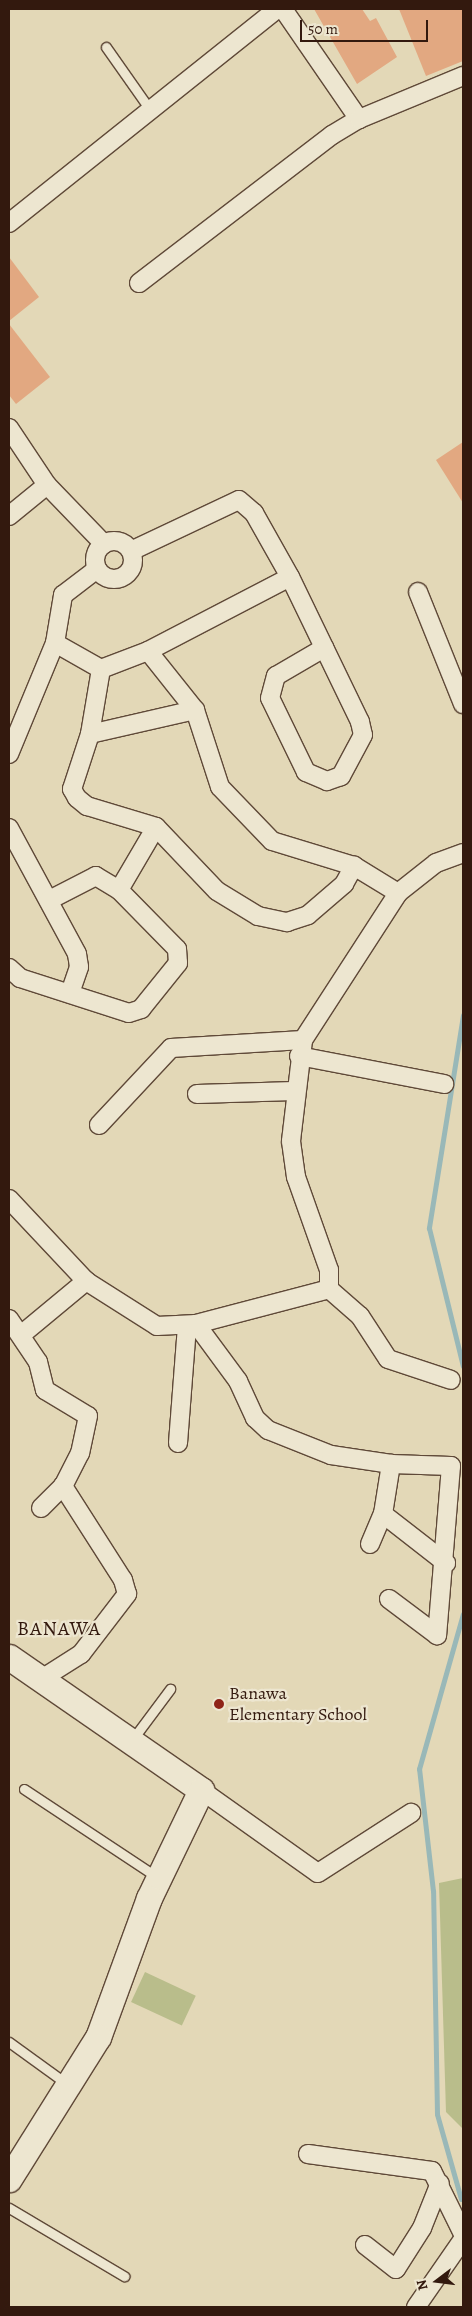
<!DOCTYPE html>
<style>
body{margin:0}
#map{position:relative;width:472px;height:2316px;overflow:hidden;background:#e3d8b7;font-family:Alegreya,serif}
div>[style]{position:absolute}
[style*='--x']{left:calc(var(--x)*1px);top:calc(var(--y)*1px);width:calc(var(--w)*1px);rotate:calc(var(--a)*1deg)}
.green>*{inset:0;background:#b9bd8b;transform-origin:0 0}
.stream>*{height:5px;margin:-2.5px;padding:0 2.5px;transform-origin:2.5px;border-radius:2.5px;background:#99b8b8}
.building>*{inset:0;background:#e2a881}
.roads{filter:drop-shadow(1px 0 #5f4938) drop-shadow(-1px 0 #5f4938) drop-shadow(0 1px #5f4938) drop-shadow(0 -1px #5f4938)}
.lane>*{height:9px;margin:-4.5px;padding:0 4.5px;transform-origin:4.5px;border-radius:4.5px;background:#ede6d0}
.street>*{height:18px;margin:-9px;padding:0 9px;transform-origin:9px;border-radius:9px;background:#ede6d0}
.street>.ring{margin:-9px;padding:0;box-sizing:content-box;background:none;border:18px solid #ede6d0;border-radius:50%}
.secondary>*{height:25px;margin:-12.5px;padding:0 12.5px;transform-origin:12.5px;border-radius:12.5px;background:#ede6d0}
.dots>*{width:14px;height:14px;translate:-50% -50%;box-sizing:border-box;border:2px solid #ede6d0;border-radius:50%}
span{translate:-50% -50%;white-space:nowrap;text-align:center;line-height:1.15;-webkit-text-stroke:4.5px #ede6d0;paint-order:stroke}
.poi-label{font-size:18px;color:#33190e}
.left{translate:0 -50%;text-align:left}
.quarter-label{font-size:20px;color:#33190e;letter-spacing:1px}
.frame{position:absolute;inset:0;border:10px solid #33190e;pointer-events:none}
.north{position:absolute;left:412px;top:2256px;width:50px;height:50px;-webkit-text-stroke:4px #ede6d0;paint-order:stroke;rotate:255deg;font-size:14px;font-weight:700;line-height:20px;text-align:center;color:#33190e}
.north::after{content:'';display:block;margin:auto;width:18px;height:22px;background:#33190e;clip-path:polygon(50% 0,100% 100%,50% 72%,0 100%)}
.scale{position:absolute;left:300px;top:20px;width:128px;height:22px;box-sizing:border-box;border:2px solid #33190e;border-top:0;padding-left:6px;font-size:15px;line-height:18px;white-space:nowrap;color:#33190e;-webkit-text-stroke:4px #ede6d0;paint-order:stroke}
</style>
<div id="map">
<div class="green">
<div style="clip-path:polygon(463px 1878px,463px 2129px,446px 2112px,439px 1883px)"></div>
<div style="left:145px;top:1972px;width:56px;height:33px;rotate:25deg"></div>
</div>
<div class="stream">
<div style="--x:463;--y:1015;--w:216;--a:99.1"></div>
<div style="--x:429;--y:1228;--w:142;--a:76.2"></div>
<div style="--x:461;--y:2199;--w:88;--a:-105.8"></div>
<div style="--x:437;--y:2114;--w:223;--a:-91"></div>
<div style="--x:433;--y:1891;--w:123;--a:-96.5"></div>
<div style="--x:419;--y:1769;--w:161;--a:-74.2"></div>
</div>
<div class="building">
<div style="clip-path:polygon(314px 9px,362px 9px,370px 21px,376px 18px,397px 57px,357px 84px)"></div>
<div style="clip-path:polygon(399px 9px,463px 9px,463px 61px,426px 76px)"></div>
<div style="clip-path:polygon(9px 257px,39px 297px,9px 321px)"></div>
<div style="clip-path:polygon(9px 324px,50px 377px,16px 404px,9px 395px)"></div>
<div style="clip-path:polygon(463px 442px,463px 503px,436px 460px)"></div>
</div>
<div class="roads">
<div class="lane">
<div style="--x:106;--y:47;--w:78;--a:54.9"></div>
<div style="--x:132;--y:1740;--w:64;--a:-53.3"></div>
<div style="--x:24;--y:1789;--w:159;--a:33.5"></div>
<div style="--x:9;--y:2042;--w:72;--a:35.9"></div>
<div style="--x:9;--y:2208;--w:134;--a:30.6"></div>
</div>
<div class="street">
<div style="--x:283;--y:9;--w:134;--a:55.4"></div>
<div style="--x:9;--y:223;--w:343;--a:-38.6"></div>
<div style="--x:139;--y:283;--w:243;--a:-37.5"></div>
<div style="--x:332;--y:135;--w:31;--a:-31"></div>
<div style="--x:359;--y:119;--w:113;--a:-22.5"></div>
<div style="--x:9;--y:428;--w:69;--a:56.3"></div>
<div style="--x:47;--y:485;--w:82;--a:46"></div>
<div style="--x:9;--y:516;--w:49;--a:-39.2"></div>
<div class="ring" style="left:95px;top:541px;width:20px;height:20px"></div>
<div style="--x:131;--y:551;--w:119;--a:-25.3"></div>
<div style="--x:239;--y:500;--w:20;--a:41"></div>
<div style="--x:254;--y:513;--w:73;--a:60.6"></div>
<div style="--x:290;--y:577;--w:161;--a:64.2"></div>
<div style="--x:360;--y:722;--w:13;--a:77"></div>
<div style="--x:363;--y:735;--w:47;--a:118.2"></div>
<div style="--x:341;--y:776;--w:15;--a:160"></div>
<div style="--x:327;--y:781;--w:23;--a:-157"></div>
<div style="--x:306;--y:772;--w:82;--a:-115.9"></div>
<div style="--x:270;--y:698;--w:23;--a:-75"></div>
<div style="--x:276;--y:676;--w:56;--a:-30.3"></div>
<div style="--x:418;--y:592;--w:121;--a:68.1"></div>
<div style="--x:55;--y:643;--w:53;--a:29.5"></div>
<div style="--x:101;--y:669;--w:50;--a:-21"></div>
<div style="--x:148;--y:651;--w:160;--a:-27.5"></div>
<div style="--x:148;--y:651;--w:75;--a:51.5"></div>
<div style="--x:195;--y:710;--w:81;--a:72"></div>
<div style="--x:220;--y:787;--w:75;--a:46.1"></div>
<div style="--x:272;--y:841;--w:86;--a:17"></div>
<div style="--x:354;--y:866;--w:52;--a:31.5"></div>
<div style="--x:101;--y:669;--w:66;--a:99.6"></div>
<div style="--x:90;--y:734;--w:58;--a:108.1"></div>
<div style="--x:72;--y:789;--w:10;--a:61"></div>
<div style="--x:77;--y:798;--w:13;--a:39"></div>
<div style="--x:87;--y:806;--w:72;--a:16.9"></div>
<div style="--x:156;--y:827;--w:88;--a:46.4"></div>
<div style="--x:217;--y:891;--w:48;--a:31.4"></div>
<div style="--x:258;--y:916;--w:30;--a:12"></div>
<div style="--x:287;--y:922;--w:22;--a:-18"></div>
<div style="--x:308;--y:915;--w:48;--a:-40.7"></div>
<div style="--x:344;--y:884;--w:21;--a:-61"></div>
<div style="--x:90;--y:734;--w:108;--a:-12.9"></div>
<div style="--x:9;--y:754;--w:120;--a:-67.5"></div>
<div style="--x:55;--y:643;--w:49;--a:-80.5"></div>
<div style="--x:63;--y:595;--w:43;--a:-37.4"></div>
<div style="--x:9;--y:828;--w:143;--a:61.6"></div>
<div style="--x:77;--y:954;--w:13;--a:81"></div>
<div style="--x:79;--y:967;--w:28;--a:109"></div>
<div style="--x:119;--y:890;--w:73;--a:-59.6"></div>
<div style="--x:9;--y:968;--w:15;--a:42"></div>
<div style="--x:20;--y:978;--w:114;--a:17.8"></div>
<div style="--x:129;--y:1013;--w:13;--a:-18"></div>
<div style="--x:141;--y:1009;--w:59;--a:-51.2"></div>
<div style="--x:178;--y:963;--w:14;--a:-94"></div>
<div style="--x:177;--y:949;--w:83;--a:-134.5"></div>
<div style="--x:119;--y:890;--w:27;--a:-149"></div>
<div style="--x:96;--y:876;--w:53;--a:152.9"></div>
<div style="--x:299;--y:1056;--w:148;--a:10.9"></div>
<div style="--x:197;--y:1094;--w:97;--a:-1.8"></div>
<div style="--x:99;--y:1125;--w:105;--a:-46.9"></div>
<div style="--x:171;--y:1048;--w:132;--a:-3.5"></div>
<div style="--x:9;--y:1199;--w:112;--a:46.8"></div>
<div style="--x:86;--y:1281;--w:84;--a:32.4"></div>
<div style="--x:157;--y:1326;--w:39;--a:-3"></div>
<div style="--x:196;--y:1324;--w:138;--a:-14.7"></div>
<div style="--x:329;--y:1289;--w:19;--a:-90"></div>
<div style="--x:329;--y:1270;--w:99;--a:-109.5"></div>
<div style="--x:296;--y:1177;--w:36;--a:-98"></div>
<div style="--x:291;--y:1141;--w:102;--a:-83.2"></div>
<div style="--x:303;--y:1040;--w:175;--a:-57.1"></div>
<div style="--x:398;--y:893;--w:48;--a:-38.3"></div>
<div style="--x:436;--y:863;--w:29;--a:-20"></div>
<div style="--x:329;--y:1289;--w:41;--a:41.1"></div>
<div style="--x:360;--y:1316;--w:51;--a:56.9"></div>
<div style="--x:388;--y:1359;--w:66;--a:18.4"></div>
<div style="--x:9;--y:1319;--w:52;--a:56"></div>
<div style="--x:38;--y:1362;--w:29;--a:76"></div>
<div style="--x:45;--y:1390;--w:50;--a:31.2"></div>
<div style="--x:88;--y:1416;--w:38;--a:102"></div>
<div style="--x:80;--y:1453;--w:37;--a:117"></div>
<div style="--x:63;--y:1486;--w:31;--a:135"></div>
<div style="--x:196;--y:1324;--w:71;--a:53.6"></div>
<div style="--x:238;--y:1381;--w:41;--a:65.3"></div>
<div style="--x:255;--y:1418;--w:18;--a:43"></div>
<div style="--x:268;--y:1430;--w:68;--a:21.6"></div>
<div style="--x:331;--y:1455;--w:61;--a:8.5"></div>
<div style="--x:391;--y:1464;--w:60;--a:1.9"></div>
<div style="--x:451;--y:1466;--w:170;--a:94.7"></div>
<div style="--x:437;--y:1635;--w:60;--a:-143.1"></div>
<div style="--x:21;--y:1335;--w:85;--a:-39.7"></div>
<div style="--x:178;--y:1443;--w:118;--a:-85.6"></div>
<div style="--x:383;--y:1514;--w:80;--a:37.9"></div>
<div style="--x:370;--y:1544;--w:33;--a:-67"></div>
<div style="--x:383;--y:1514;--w:51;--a:-80.9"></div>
<div style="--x:43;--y:1678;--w:45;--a:-32.3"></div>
<div style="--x:81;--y:1654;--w:76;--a:-52.5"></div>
<div style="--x:127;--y:1594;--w:15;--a:-106"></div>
<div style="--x:123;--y:1580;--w:112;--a:-122.6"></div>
<div style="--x:201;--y:1790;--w:143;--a:35.4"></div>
<div style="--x:318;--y:1873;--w:111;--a:-32.8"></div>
<div style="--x:308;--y:2154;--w:125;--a:7.8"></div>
<div style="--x:432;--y:2171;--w:70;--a:63.8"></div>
<div style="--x:365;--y:2245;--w:39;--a:38"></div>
<div style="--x:396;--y:2269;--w:49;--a:-57.6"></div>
<div style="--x:422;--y:2228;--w:48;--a:-68.2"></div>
<div style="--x:416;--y:2307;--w:83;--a:-55.3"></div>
</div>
<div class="secondary">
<div style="--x:9;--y:1657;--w:234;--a:34.7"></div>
<div style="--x:201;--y:1790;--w:120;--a:115.7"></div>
<div style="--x:149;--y:1898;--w:148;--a:110.1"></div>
<div style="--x:98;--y:2037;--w:168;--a:122.1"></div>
</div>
</div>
<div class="dots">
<div style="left:219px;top:1704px;background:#8f2418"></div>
</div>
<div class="poi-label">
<span class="left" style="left:229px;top:1704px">Banawa<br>Elementary School</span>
</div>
<div class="quarter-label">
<span style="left:59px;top:1628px">BANAWA</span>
</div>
<div class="frame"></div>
<div class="north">N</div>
<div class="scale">50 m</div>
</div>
